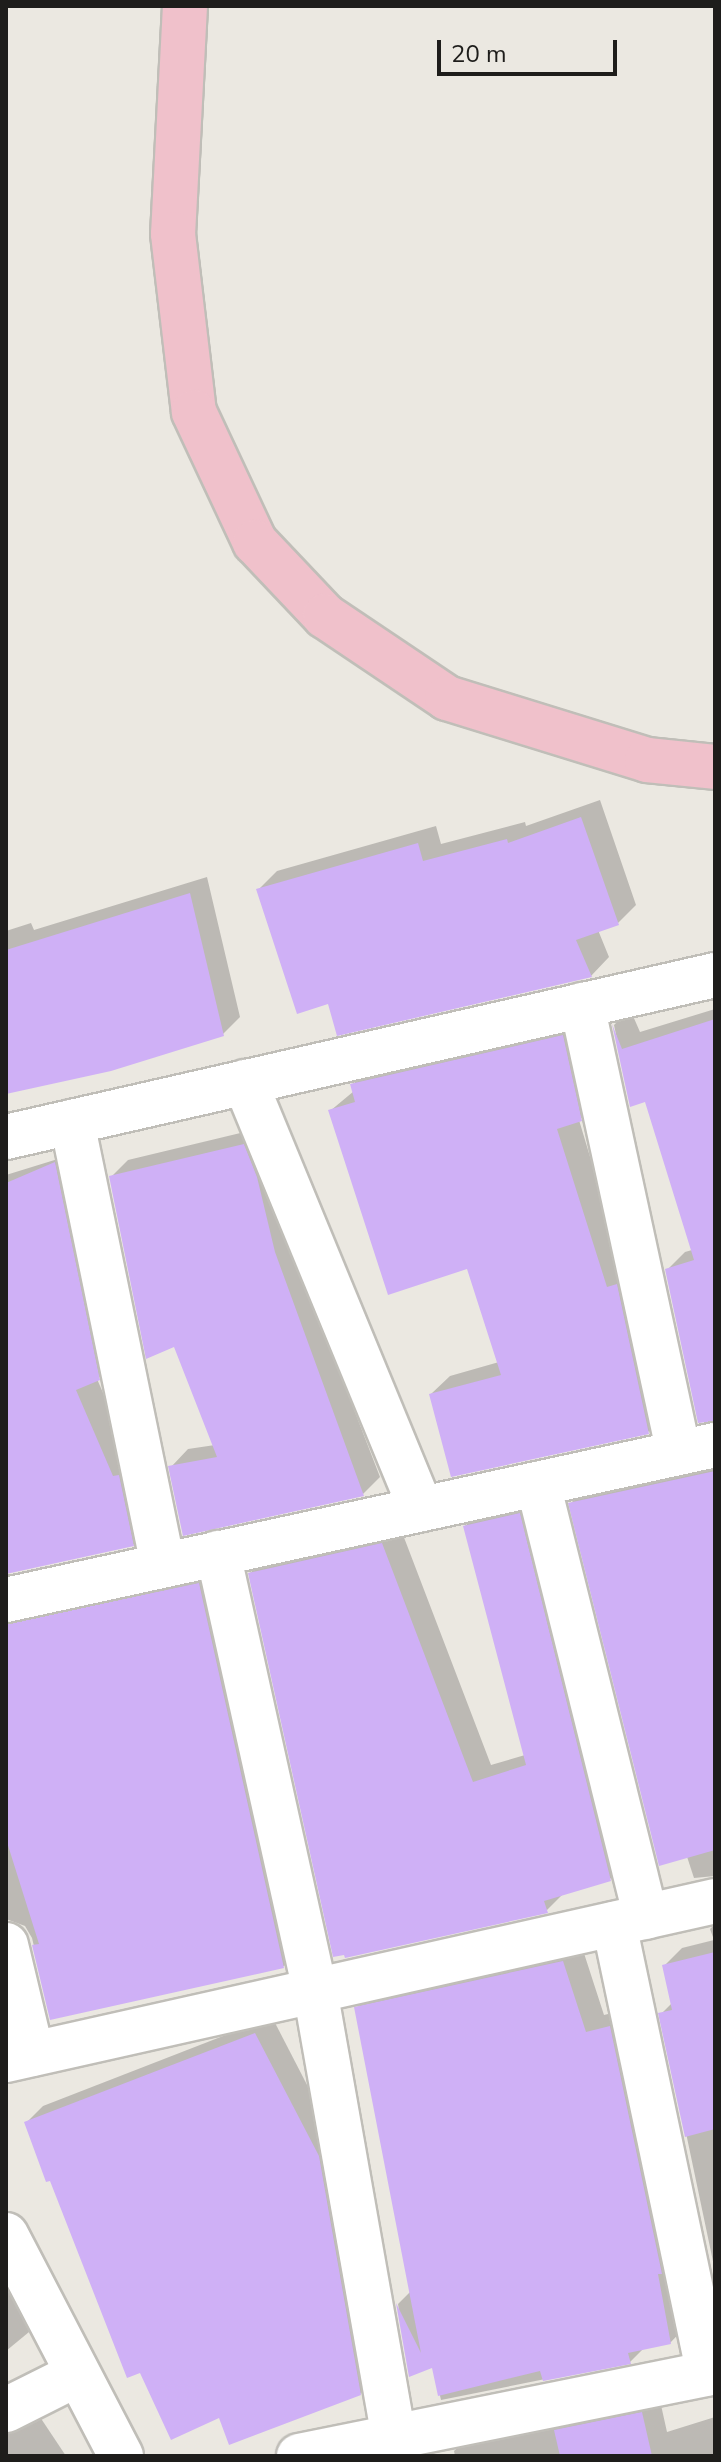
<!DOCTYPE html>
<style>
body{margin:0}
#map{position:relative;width:721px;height:2462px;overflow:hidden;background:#ebe8e1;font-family:"Nunito Sans",sans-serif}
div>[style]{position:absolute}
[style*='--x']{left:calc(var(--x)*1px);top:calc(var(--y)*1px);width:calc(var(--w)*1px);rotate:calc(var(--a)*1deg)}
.shadow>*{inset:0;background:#0003}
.building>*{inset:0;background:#cfb0f6}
.roads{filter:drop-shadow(2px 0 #c0beb8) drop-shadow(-2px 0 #c0beb8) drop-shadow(0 2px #c0beb8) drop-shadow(0 -2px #c0beb8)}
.minor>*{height:44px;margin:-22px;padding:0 22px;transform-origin:22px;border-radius:22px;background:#fff}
.major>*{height:44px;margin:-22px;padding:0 22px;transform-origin:22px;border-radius:22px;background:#f0c1cb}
span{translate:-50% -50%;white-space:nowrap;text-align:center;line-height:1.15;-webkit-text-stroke:6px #ebe8e1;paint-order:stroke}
.frame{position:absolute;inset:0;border:8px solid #1e1d1b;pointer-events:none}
.scale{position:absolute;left:437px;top:40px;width:180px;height:36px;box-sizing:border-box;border:4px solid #1e1d1b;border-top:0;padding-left:10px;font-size:24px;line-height:28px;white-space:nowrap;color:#1e1d1b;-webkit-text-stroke:6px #ebe8e1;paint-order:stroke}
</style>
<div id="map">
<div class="shadow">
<div style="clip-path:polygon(600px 800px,636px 905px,618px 923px,598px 930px,609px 957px,591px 976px,330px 1002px,259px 889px,277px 871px,436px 826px,441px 844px,525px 822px,526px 826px)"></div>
<div style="clip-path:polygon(207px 877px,240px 1017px,223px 1034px,6px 1092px,6px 931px,31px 923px,34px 930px)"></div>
<div style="clip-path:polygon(630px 1009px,640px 1032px,715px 1009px,715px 1418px,667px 1270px,685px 1252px,692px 1250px,646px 1100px,631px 1104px,614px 1025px)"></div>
<div style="clip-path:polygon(581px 1018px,599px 1101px,579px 1120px,667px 1413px,648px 1432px,431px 1394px,450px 1376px,499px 1362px,468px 1266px,330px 1111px,354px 1091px,352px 1085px,371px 1066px)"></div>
<div style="clip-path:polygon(261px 1128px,343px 1381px,380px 1477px,363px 1494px,171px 1467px,188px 1449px,215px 1445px,111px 1177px,128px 1160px)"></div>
<div style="clip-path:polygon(74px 1154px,117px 1360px,97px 1379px,132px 1459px,151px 1526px,133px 1545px,6px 1572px,6px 1175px)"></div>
<div style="clip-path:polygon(715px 1456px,715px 1876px,694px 1878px,571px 1503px,588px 1486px)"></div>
<div style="clip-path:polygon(537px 1496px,628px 1861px,610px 1879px,565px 1892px,546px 1911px,250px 1573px,268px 1555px,400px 1527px,491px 1765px,525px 1755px,465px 1526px,483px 1508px)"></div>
<div style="clip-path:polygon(217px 1566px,302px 1948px,284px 1966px,51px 2017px,32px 1938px,25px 1926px,6px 1919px,6px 1599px)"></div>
<div style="clip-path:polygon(715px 1924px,715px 2271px,661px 2014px,673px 2002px,664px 1966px,682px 1948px,714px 1940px,710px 1929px)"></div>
<div style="clip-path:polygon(581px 1944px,604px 2015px,628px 2009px,693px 2319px,670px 2343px,644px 2348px,630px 2362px,441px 2400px,433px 2366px,410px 2374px,398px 2304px,411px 2291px,357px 2008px,375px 1990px)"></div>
<div style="clip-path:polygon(272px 2017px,335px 2139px,377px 2377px,360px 2394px,220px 2415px,52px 2178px,26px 2123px,43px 2106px)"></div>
<div style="clip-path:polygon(6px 2260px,46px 2318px,6px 2351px)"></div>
<div style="clip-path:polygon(659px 2396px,667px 2432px,715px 2417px,715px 2456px,455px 2456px,454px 2451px,472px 2434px)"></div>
<div style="clip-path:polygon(6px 2408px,38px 2414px,66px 2456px,6px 2456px)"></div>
</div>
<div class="building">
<div style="clip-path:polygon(581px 817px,619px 925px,576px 940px,592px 977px,337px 1036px,328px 1004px,297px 1014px,256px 889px,418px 843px,423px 861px,507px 839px,508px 843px)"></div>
<div style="clip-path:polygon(190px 893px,224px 1036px,111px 1071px,6px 1094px,6px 950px)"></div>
<div style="clip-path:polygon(715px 1019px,715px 1421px,698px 1423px,665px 1269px,694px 1260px,645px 1102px,630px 1107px,612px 1024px,622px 1049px)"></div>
<div style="clip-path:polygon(563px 1035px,582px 1121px,557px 1129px,607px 1287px,617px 1284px,649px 1434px,451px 1477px,429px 1394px,501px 1375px,467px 1269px,388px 1295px,328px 1110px,355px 1102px,350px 1084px)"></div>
<div style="clip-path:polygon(244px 1144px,257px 1177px,275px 1252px,364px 1496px,183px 1536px,168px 1466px,217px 1457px,174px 1347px,146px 1359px,109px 1176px)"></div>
<div style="clip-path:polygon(55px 1162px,100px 1380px,76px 1390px,113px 1476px,119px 1475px,134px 1546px,6px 1574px,6px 1183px)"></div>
<div style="clip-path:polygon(715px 1471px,715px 1850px,659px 1866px,568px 1503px)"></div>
<div style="clip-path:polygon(520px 1513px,611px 1881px,544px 1901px,548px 1913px,345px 1958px,344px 1955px,333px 1957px,248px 1573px,382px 1543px,473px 1782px,526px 1765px,463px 1526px)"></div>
<div style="clip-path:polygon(199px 1583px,284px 1968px,50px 2020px,32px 1945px,39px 1944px,6px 1839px,6px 1624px)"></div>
<div style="clip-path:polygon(715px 1952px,715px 2129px,685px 2137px,658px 2013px,672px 2010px,662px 1965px)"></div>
<div style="clip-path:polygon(563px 1961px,586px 2032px,610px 2026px,662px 2274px,658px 2274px,671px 2344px,628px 2353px,631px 2364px,543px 2381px,540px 2371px,438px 2396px,432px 2368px,409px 2377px,396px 2303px,421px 2353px,354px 2007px)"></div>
<div style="clip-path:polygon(255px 2033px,319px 2156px,361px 2395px,229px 2445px,219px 2418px,171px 2440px,140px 2373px,127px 2378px,50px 2181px,46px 2182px,24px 2122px)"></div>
<div style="clip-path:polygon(642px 2412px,652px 2456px,560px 2456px,554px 2430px)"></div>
</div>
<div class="roads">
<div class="minor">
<div style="--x:582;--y:1005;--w:458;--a:77.8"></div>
<div style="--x:245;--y:1082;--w:462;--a:67.6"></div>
<div style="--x:72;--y:1122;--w:451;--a:78.4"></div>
<div style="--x:6;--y:1137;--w:727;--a:-12.87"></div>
<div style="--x:538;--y:1484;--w:446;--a:76"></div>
<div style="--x:218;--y:1553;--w:448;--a:77.5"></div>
<div style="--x:315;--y:1990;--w:454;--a:80"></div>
<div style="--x:6;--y:1600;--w:726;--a:-12.33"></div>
<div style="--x:614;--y:1924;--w:459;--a:78.1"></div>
<div style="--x:6;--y:1945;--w:112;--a:76.6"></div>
<div style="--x:6;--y:2060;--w:727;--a:-12.64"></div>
<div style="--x:6;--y:2235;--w:249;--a:62.5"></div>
<div style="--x:6;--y:2410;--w:80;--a:-26.6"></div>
<div style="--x:299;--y:2456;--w:424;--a:-11.4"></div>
</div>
<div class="major">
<div style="--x:185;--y:6;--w:228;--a:93"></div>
<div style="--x:173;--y:234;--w:179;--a:83.3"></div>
<div style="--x:194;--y:412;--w:144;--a:64.9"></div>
<div style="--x:255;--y:542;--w:102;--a:46.6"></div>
<div style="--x:325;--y:616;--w:147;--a:33.9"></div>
<div style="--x:447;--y:698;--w:209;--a:17.2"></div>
<div style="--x:647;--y:760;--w:68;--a:5.9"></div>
</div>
</div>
<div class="frame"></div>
<div class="scale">20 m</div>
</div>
